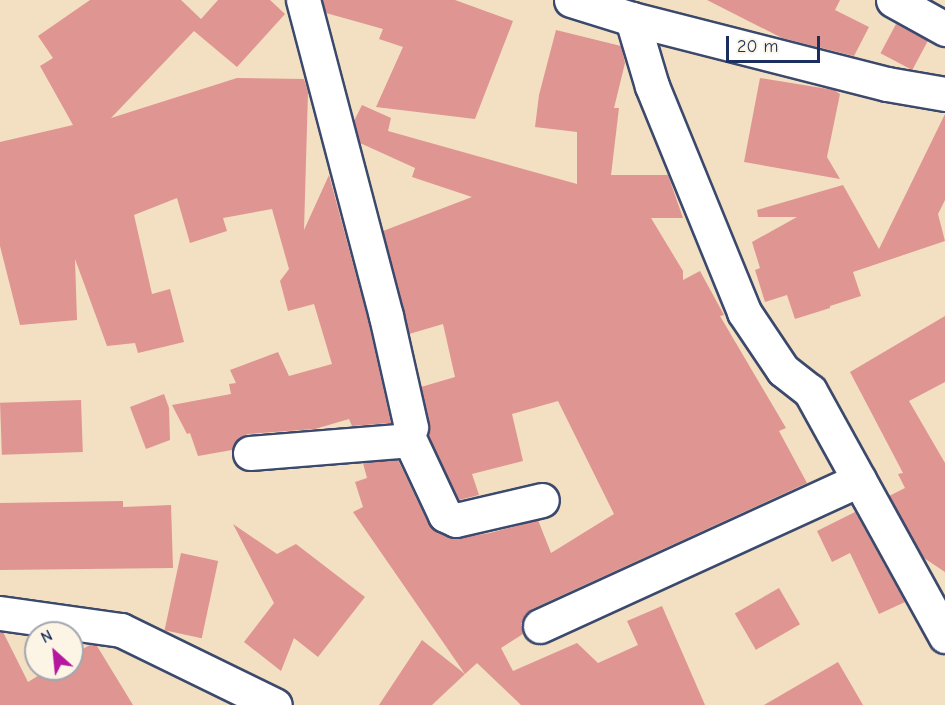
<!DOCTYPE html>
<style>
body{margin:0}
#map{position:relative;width:945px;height:705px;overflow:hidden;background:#f3dfc2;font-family:"Comic Neue",sans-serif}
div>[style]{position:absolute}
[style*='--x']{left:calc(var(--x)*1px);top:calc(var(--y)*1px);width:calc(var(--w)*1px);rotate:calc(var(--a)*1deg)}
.building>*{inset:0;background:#df9591;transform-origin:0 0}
.roads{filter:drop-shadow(2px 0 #3b496d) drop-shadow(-2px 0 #3b496d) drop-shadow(0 2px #3b496d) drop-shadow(0 -2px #3b496d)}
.minor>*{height:33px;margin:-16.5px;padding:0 16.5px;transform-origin:16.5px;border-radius:16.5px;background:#fff}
span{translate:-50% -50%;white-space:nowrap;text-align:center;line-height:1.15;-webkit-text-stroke:4.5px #fcf5e5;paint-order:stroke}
.north{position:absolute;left:24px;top:621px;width:60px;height:60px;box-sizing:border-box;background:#fcf5e5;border:2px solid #a2a6af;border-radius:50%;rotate:333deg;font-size:16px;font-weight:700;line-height:24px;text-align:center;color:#1b2f5e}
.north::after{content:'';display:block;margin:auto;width:21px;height:27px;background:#b5179e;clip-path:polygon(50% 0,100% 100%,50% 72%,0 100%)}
.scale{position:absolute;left:726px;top:36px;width:94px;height:27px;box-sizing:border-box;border:3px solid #1b2f5e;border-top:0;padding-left:8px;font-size:18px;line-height:21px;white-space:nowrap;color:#1b2f5e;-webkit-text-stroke:4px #fcf5e5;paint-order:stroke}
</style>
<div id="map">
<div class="building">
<div style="clip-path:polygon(90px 0,181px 0,201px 19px,218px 0,270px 0,285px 14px,237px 67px,194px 31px,111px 118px,237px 78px,304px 79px,308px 92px,304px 230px,329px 175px,368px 320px,391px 423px,352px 426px,349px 419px,315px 429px,248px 434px,239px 438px,232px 450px,198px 456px,190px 433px,187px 434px,172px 405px,231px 394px,229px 384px,236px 383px,230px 370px,278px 352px,289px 376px,332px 364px,314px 304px,288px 311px,280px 281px,289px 269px,272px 209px,223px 218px,227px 231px,190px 243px,177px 198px,134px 215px,152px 294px,170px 289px,184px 342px,138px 353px,135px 343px,107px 346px,75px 259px,77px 320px,20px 325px,0 246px,0 142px,73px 125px,40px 66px,53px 58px,38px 36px)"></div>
<div style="clip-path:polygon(322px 0,455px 0,513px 21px,475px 119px,376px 107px,403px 47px,379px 39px,383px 29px,326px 13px)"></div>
<div style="clip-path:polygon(707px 0,840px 0,835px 10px,869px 27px,854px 56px,782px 38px)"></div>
<div style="left:896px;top:24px;width:36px;height:33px;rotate:28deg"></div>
<div style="clip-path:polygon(556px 30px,621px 46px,625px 63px,614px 108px,619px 108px,611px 175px,668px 175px,683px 218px,651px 218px,683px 271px,683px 280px,700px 271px,724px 315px,720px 316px,786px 428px,779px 431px,807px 483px,532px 609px,525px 615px,521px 624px,523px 634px,501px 648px,513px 671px,577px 643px,598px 663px,638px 645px,627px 621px,662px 606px,705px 705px,521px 705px,477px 663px,465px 674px,353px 512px,363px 507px,355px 482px,367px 478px,363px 463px,398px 460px,428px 523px,437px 532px,449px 537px,460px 538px,490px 533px,538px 520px,551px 553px,614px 514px,558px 401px,512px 414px,523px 461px,472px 474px,479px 495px,459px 500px,428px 435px,429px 423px,421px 387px,455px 377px,443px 324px,409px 334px,383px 231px,472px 197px,412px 177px,415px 168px,360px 143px,354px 121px,362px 105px,391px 118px,388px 131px,577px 184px,577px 132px,535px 127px,539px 95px)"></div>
<div style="clip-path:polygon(760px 78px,834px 90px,840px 94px,827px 157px,840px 179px,744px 162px)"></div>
<div style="clip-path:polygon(945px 114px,945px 200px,938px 214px,945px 241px,853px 272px,861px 296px,830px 306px,830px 308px,795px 319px,787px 295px,765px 302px,755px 270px,760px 268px,752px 242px,797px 217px,758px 217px,757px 210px,843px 185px,879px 249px)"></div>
<div style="clip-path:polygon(945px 316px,945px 382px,909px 401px,945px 463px,945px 572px,924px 558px,889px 496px,905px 488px,898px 474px,903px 473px,850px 372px)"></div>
<div style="clip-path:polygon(164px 394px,169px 408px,170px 440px,146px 449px,130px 407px)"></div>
<div style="left:81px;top:400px;width:52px;height:81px;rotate:88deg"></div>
<div style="clip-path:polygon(123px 501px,123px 507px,171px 505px,173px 568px,0 570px,0 503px)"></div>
<div style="clip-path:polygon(855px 512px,905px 602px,879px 614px,850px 553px,832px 562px,817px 531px)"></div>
<div style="clip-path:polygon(233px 524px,277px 554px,296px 544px,365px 597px,318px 657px,294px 638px,281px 671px,244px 642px,274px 603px)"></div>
<div style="left:181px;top:553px;width:38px;height:79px;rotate:12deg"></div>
<div style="left:779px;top:588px;width:42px;height:51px;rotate:60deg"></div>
<div style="clip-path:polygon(0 632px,3px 632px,28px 682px,49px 669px,72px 669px,72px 655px,90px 645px,97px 646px,133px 705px,0 705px)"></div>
<div style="clip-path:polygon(422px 640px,465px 674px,432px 705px,379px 705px)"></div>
<div style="clip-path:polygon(838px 662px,863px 705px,764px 705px)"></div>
</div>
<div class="roads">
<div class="minor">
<div style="--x:571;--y:0;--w:64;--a:17.3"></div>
<div style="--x:632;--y:19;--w:263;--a:14.3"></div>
<div style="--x:887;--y:84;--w:59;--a:9.8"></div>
<div style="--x:893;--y:0;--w:60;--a:29.1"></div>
<div style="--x:632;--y:19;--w:70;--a:73.4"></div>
<div style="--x:652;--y:86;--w:244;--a:67.8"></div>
<div style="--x:744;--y:312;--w:70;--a:56.1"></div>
<div style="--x:783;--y:370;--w:34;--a:38"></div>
<div style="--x:810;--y:391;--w:280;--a:61.1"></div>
<div style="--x:408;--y:436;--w:87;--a:64.9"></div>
<div style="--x:445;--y:515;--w:12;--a:24"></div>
<div style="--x:456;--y:520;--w:88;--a:-13.1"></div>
<div style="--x:250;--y:453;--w:149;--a:-4.6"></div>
<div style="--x:399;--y:441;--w:10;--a:-29"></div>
<div style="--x:408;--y:436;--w:9;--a:-72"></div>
<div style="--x:411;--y:427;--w:114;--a:-102.7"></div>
<div style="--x:386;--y:316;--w:327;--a:-104.7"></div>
<div style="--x:0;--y:613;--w:122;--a:8"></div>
<div style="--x:121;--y:630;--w:171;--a:26"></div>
<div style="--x:540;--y:626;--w:351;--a:-24.6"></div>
</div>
</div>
<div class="north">N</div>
<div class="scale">20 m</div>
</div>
